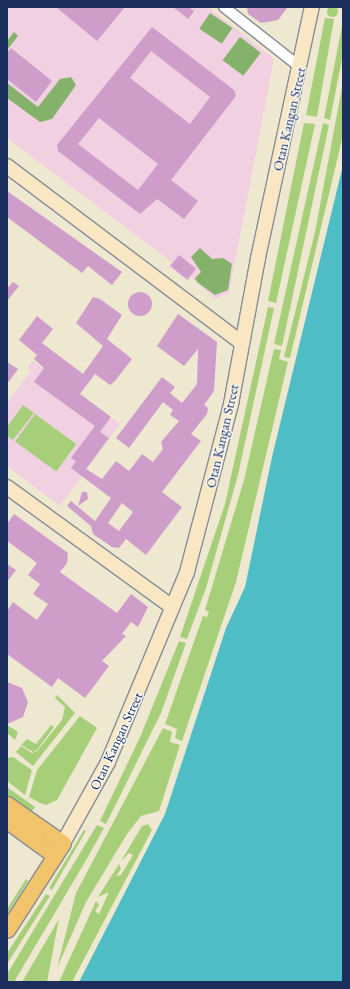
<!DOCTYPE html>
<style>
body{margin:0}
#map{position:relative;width:350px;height:989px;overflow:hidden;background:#efe8d1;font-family:"EB Garamond",serif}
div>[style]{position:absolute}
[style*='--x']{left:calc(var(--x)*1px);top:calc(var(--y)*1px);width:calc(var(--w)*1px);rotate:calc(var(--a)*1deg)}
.built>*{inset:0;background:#f1d0e2}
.green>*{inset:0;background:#a7cf7a;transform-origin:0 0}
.round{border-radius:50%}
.forest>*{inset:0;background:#85b26a;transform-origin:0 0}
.water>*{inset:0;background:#4fbdc6}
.building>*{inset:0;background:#ce9dc9;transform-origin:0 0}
.roads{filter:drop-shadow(1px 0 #858c98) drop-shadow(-1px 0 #858c98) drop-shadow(0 1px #858c98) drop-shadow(0 -1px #858c98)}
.street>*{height:10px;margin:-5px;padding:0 5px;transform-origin:5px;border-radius:5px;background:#fff}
.secondary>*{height:14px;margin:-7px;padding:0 7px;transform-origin:7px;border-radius:7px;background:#f9e7c3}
.primary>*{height:15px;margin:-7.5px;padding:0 7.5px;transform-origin:7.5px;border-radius:7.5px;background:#f1c36a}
span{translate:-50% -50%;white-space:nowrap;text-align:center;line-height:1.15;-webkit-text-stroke:3px #f6f6f2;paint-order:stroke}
.street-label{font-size:14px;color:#1b2f5e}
.frame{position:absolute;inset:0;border:8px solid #1b2f5e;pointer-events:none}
</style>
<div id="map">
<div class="built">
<div style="clip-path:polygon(7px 7px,208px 7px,274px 59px,229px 293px,215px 299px,191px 277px,188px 281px,169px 266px,172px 262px,161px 254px,7px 138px)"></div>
<div style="clip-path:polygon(33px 361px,120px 424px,60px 506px,7px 466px,7px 403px,31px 371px,27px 368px)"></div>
</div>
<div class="green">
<div class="round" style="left:326.5px;top:5.5px;width:11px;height:11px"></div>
<div style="clip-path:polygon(325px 18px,334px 19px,317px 117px,306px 115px)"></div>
<div style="clip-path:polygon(343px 21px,343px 54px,330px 120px,324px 118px)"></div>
<div style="clip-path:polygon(343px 82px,343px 135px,290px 358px,284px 357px,315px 232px)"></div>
<div style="clip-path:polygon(304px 123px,315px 124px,276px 303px,268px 301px)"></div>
<div style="clip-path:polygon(323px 123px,329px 125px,282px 346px,274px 344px)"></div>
<div style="clip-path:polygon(268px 307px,274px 308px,238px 475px,206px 588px,187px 639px,180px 637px,225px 504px)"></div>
<div style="clip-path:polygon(274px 349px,281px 350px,279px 359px,288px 362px,236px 582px,182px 741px,175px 738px,177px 729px,165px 724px,203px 616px,207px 617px,209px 612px,205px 610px,244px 480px)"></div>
<div style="clip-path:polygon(23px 405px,34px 413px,13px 440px,7px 436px,7px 427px)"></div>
<div style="left:35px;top:414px;width:51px;height:34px;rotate:36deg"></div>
<div style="clip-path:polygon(179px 641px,186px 643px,161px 713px,106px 824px,100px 821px,141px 735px)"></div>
<div style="clip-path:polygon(57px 695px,75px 713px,33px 766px,16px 752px,21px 746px,32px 753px,37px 751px,62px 720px,65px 707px,55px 698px)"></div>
<div style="clip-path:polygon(80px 716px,97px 728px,57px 800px,46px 805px,40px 803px,29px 797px,37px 770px)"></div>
<div style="clip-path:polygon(7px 725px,18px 732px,15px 740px,7px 733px)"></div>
<div style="clip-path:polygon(51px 725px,54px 727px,37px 750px,33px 752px,21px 745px,27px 739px,36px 744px)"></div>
<div style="clip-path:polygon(163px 728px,172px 732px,170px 742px,180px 745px,159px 811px,141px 816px,127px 834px,86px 902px,57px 968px,76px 893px)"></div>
<div style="clip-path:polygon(13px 757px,32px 770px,25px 795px,7px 781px,7px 758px)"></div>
<div style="clip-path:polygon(7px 787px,35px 807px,31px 812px,7px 795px)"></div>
<div style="clip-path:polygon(148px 824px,152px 830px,72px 982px,59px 982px,96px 901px,99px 905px,95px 911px,99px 914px,109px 892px,98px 897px,119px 864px,121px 869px,116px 876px,121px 875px,133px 855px,129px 853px,121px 861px,142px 826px)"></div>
<div style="clip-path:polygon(97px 825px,104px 828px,85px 862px,14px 982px,7px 982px,7px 974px)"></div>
<div style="clip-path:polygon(84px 830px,86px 831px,52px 890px,49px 888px)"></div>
<div style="clip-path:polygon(26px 879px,28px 881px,7px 914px,7px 909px)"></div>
<div style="clip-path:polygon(46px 894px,50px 896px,7px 964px,7px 953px)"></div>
<div style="clip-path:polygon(59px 919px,47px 982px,22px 982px)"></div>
</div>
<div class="forest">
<div style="left:210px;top:13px;width:27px;height:19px;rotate:34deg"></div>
<div style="clip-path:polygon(14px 32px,18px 36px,7px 50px,7px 41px)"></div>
<div style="left:240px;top:37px;width:26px;height:29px;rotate:37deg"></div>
<div style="clip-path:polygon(71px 77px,76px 85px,52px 119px,40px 122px,7px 98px,7px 83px,38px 107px,60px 79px)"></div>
<div style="clip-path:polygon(200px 248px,212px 259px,223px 258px,232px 264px,228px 290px,215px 295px,197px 282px,195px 278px,201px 272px,191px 257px)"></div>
</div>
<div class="water">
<div style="clip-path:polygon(343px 165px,343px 982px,79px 982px,165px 814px,226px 628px,245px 587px,272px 457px)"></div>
</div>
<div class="building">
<div style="clip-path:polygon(56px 7px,125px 7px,97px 41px)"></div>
<div style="clip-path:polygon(173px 7px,189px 7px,194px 11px,188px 19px)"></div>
<div style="clip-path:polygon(247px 7px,288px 7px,278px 20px,261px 23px,248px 14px)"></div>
<div style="clip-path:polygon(evenodd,152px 27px,234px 90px,236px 96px,171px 180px,198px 201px,184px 219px,157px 199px,140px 214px,58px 151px,57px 145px,152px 27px,151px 51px,210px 97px,190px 124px,130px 78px,151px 51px,152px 27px,99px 118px,158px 164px,138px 190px,78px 144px,99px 118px)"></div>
<div style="clip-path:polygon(11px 48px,52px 81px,36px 102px,7px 79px,7px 53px)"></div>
<div style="clip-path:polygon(7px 191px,122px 272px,112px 285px,88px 266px,82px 273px,7px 217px)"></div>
<div style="left:179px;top:255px;width:22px;height:14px;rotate:39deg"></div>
<div style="clip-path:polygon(13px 282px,19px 286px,7px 301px,7px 289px)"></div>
<div class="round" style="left:128px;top:292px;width:24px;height:24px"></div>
<div style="clip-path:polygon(evenodd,93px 297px,100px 299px,122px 315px,107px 339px,132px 359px,115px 381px,110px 385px,95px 374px,80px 394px,111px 417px,100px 432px,109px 438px,86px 469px,102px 479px,116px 461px,129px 471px,142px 454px,153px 462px,163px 449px,161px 442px,179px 421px,170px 415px,173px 410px,163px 402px,129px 448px,116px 438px,162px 377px,175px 387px,170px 393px,182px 403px,197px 384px,198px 349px,184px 366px,157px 346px,178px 314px,217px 342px,214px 391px,204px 405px,208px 408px,207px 414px,191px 434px,201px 441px,162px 492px,182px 507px,146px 555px,126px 539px,119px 548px,112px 547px,93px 534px,91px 526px,67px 506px,71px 501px,95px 521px,111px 498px,71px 468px,76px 461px,71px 458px,95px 426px,34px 382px,44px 368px,34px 359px,37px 355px,19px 340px,37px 316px,53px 329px,42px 343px,83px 374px,103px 346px,76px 323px,93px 297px,122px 503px,133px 512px,119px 531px,108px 523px,122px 503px)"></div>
<div style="clip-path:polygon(7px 362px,18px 369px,7px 384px)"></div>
<div style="clip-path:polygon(82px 492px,87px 492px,88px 499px,78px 506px)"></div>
<div style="clip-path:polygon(14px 514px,68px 553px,67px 563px,60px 572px,117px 613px,131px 594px,148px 607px,138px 627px,131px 622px,122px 634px,126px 636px,102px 661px,109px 666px,85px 698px,58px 678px,52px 687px,7px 654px,7px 611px,13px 602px,37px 620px,48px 604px,33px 594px,40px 584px,28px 575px,37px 563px,7px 541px,7px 524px)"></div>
<div style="clip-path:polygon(7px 564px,16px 570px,7px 582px)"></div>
<div style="clip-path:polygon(7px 682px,22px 688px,28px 702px,23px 717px,7px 724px)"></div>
</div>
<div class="roads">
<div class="street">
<div style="--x:224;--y:7;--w:97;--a:38.3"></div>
</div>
<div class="secondary">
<div style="--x:7;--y:166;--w:294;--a:37"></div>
<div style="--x:7;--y:487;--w:204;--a:36"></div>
<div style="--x:63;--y:843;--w:93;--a:-60.9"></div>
<div style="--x:108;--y:762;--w:206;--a:-67.4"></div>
<div style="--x:187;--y:572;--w:174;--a:-75.3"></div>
<div style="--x:231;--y:404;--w:148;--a:-79.5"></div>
<div style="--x:258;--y:258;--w:257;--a:-77.9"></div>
</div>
<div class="primary">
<div style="--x:7;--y:804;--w:68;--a:34.9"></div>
<div style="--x:63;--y:843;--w:103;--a:122.8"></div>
<div style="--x:7;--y:821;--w:59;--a:36.1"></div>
</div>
</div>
<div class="street-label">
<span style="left:289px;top:119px;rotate:-77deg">Otan Kangan Street</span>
<span style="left:222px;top:436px;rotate:-77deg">Otan Kangan Street</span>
<span style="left:116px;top:741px;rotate:-65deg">Otan Kangan Street</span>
</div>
<div class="frame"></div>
</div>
